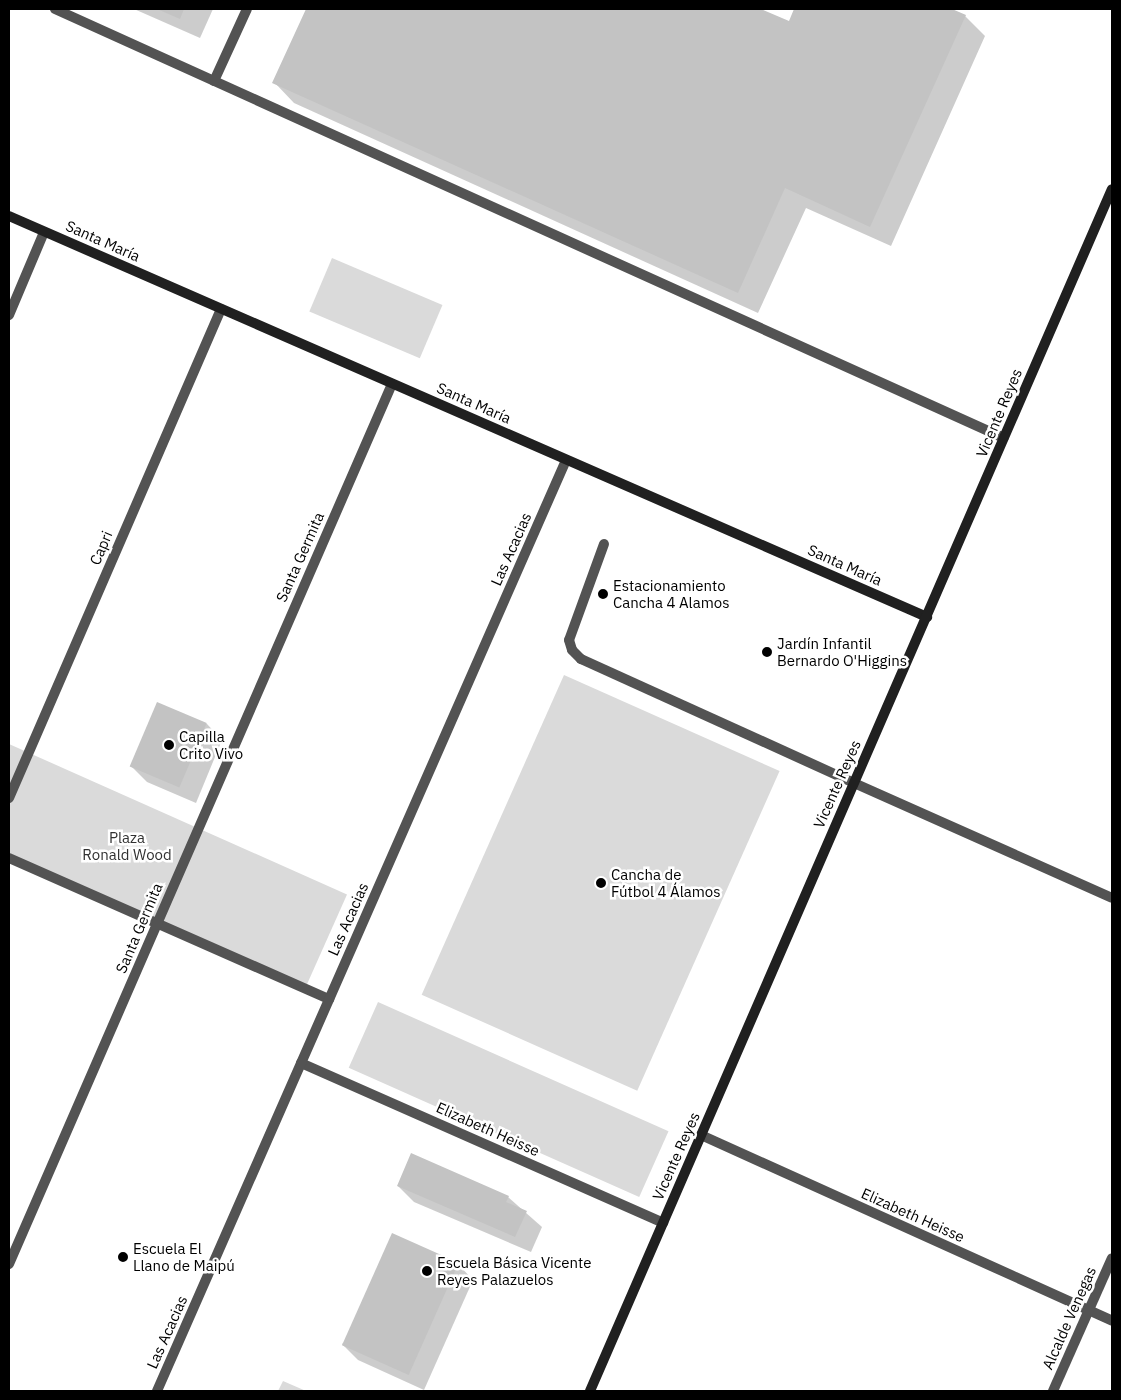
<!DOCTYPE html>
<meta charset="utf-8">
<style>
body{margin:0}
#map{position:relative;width:1121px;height:1400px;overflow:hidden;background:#fff;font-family:"IBM Plex Sans",sans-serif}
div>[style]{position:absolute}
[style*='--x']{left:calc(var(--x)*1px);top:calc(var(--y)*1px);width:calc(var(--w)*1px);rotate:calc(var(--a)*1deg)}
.green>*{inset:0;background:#dadada;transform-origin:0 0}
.shadow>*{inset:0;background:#0003}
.building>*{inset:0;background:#c3c3c3;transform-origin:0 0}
.lane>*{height:10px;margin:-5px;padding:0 5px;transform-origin:5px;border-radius:5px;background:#535353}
.street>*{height:10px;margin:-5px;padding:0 5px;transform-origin:5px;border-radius:5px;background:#535353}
.secondary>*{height:10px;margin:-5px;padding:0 5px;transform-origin:5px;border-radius:5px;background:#202020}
.dots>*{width:14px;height:14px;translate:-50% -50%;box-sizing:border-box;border:2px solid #fff;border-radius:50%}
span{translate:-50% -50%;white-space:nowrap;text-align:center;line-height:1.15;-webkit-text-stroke:5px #fff;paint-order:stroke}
.street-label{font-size:15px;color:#000}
.poi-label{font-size:15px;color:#000}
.left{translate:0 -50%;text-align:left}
.park-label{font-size:15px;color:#313131}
.frame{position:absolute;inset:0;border:10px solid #000;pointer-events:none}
</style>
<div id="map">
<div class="green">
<div style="left:332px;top:258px;width:120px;height:58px;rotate:23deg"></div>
<div style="left:564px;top:675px;width:236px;height:350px;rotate:24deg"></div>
<div style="left:9px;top:744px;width:370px;height:100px;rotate:24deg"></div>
<div style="left:378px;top:1002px;width:318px;height:72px;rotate:24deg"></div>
<div style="clip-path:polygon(283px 1381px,306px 1391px,278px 1391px)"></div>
</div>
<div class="shadow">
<div style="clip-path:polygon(134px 9px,213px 9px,200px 38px)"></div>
<div style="clip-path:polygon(307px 9px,758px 9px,789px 23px,795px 9px,949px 9px,965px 16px,985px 36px,891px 246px,806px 208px,758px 313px,294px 103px,274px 82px)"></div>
<div style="clip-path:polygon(158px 704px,207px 724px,222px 740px,196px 803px,147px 782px,132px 767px)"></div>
<div style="clip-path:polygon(398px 1186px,508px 1197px,542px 1227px,531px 1252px,414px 1202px)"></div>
<div style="clip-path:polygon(458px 1264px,473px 1280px,424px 1390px,358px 1360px,342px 1344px)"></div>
</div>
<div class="building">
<div style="clip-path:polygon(157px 9px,184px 9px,180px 19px)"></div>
<div style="clip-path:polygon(306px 9px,761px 9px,789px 21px,794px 9px,952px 9px,966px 15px,870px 227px,785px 188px,738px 293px,272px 83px)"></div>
<div style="left:157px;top:702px;width:54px;height:70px;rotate:23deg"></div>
<div style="clip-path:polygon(411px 1153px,509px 1196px,506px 1202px,527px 1211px,515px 1237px,397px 1186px)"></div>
<div style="left:392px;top:1233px;width:73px;height:123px;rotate:24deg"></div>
</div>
<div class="lane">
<div style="--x:55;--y:9;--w:1041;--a:24.33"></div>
<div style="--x:214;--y:81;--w:79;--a:-65.4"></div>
<div style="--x:604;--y:544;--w:102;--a:110"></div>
<div style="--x:569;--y:640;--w:10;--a:73"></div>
<div style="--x:572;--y:650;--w:13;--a:45"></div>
<div style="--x:581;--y:659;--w:300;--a:24.4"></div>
</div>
<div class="street">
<div style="--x:9;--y:315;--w:90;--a:-67.1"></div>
<div style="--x:854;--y:783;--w:282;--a:24"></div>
<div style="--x:9;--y:798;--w:533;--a:-66.56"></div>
<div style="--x:9;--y:858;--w:350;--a:23.8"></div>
<div style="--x:301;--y:1063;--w:396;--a:23.8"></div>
<div style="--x:701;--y:1135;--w:451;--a:24.3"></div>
<div style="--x:9;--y:1264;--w:960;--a:-66.48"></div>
<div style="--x:157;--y:1391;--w:1017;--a:-66.28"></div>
<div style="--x:1053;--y:1391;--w:145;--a:-66.1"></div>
</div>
<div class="secondary">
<div style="--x:9;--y:216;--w:1002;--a:23.6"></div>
<div style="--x:590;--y:1391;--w:1310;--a:-66.53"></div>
</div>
<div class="dots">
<div style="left:603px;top:594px;background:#000"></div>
<div style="left:767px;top:652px;background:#000"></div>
<div style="left:169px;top:745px;background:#000"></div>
<div style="left:601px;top:883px;background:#000"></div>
<div style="left:123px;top:1257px;background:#000"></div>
<div style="left:427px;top:1271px;background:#000"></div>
</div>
<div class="street-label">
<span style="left:103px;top:241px;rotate:24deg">Santa María</span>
<span style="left:474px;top:403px;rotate:24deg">Santa María</span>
<span style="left:999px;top:413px;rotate:-67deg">Vicente Reyes</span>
<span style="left:101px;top:548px;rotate:-67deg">Capri</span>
<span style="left:511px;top:549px;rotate:-66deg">Las Acacias</span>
<span style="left:300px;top:557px;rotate:-66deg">Santa Germita</span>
<span style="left:845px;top:565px;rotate:24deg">Santa María</span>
<span style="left:837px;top:784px;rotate:-66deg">Vicente Reyes</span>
<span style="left:348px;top:919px;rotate:-66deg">Las Acacias</span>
<span style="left:139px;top:928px;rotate:-67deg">Santa Germita</span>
<span style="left:488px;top:1129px;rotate:24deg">Elizabeth Heisse</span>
<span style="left:676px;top:1156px;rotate:-66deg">Vicente Reyes</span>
<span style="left:913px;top:1215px;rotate:24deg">Elizabeth Heisse</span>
<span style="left:1069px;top:1318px;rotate:-66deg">Alcalde Venegas</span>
<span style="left:167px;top:1332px;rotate:-66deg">Las Acacias</span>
</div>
<div class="poi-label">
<span class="left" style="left:613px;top:594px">Estacionamiento<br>Cancha 4 Alamos</span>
<span class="left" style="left:777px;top:652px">Jardín Infantil<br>Bernardo O'Higgins</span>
<span class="left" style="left:179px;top:745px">Capilla<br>Crito Vivo</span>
<span class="left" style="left:611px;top:883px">Cancha de<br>Fútbol 4 Álamos</span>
<span class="left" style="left:133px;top:1257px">Escuela El<br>Llano de Maipú</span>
<span class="left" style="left:437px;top:1271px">Escuela Básica Vicente<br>Reyes Palazuelos</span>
</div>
<div class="park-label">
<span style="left:127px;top:846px">Plaza<br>Ronald Wood</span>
</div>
<div class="frame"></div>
</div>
